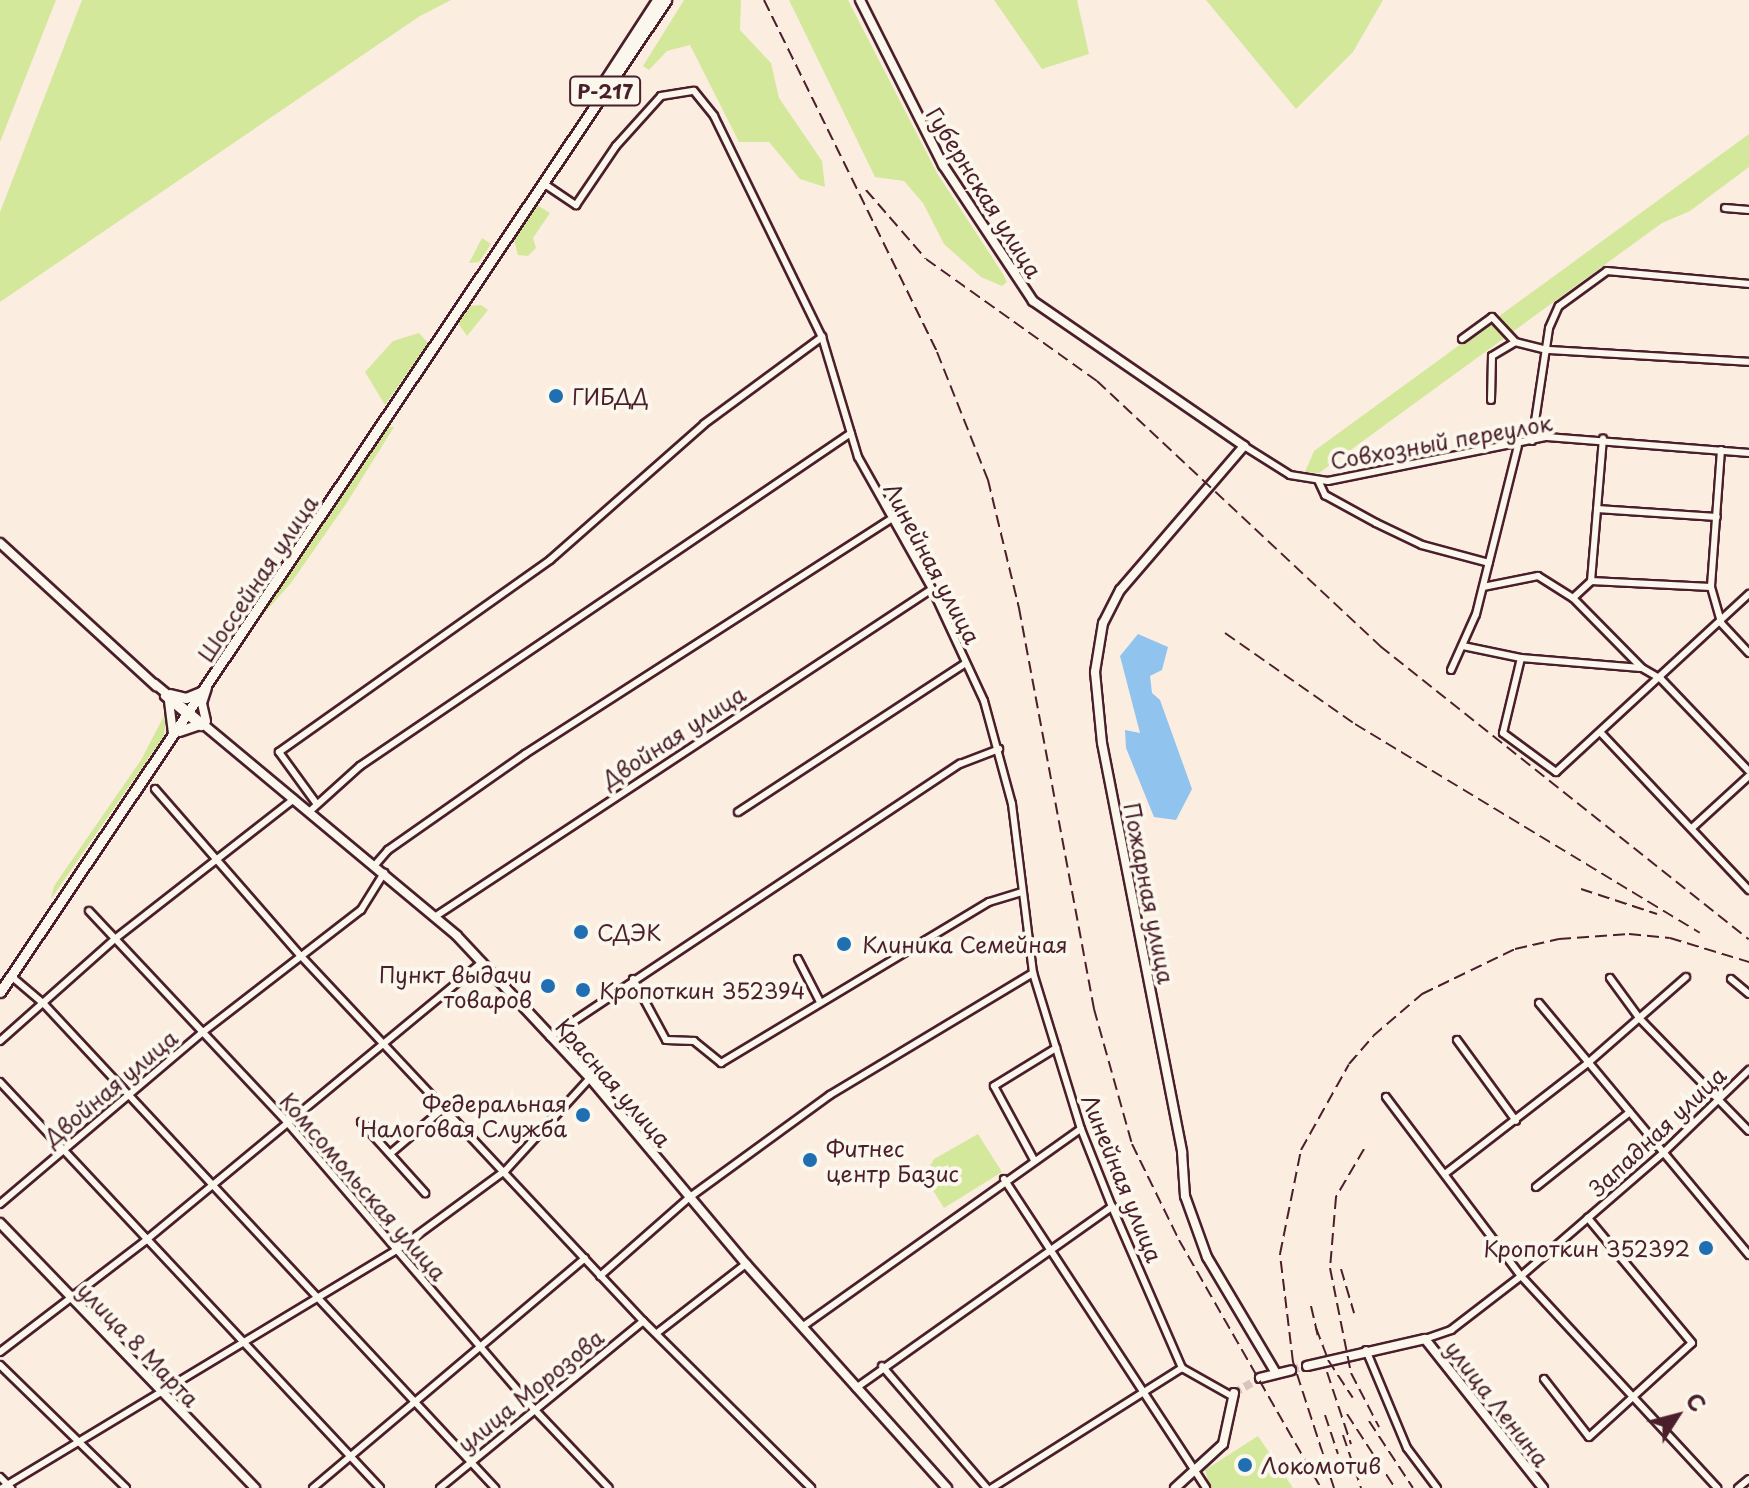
<!DOCTYPE html>
<meta charset="utf-8">
<style>
body{margin:0}
#map{position:relative;width:1749px;height:1488px;overflow:hidden;background:#fcede1;font-family:"Playpen Sans",sans-serif}
div>[style]{position:absolute}
[style*='--x']{left:calc(var(--x)*1px);top:calc(var(--y)*1px);width:calc(var(--w)*1px);rotate:calc(var(--a)*1deg)}
.green>*{inset:0;background:#d4e89c}
.water>*{inset:0;background:#90c3ed}
.major-tunnel>*{height:8px;margin-top:-4px;transform-origin:0;background:repeating-linear-gradient(90deg,#d8c4bd 0 8px,transparent 0 12px)}
.roads{filter:drop-shadow(2px 0 #4a1f2b) drop-shadow(-2px 0 #4a1f2b) drop-shadow(0 2px #4a1f2b) drop-shadow(0 -2px #4a1f2b)}
.minor>*{height:6px;margin:-3px;padding:0 3px;transform-origin:3px;border-radius:3px;background:#fbf7ec}
.major>*{height:8px;margin:-4px;padding:0 4px;transform-origin:4px;border-radius:4px;background:#fbf7ec}
.highway>*{height:9px;margin:-4.5px;padding:0 4.5px;transform-origin:4.5px;border-radius:4.5px;background:#fbf7ec}
.rail>*{height:2px;margin-top:-1px;transform-origin:0;background:repeating-linear-gradient(90deg,#4a1f2b 0 12px,transparent 0 18px)}
.dots>*{width:22px;height:22px;translate:-50% -50%;box-sizing:border-box;border:4px solid #fbf7ec;border-radius:50%}
span{translate:-50% -50%;white-space:nowrap;text-align:center;line-height:1.15;-webkit-text-stroke:8px #fbf7ec;paint-order:stroke}
.shield-label span{padding:2px 6px;background:#fbf7ec;border:2px solid;border-radius:6px;-webkit-text-stroke-width:0}
.shield-label{font-size:20px;color:#4a1f2b;font-weight:700}
.street-label{font-size:22px;color:#4a1f2b}
.poi-label{font-size:22px;color:#4a1f2b}
.left{translate:0 -50%;text-align:left}
.right{translate:-100% -50%;text-align:right}
.north{position:absolute;left:1637px;top:1376px;width:80px;height:80px;-webkit-text-stroke:6px #fbf7ec;paint-order:stroke;rotate:54deg;font-size:22px;font-weight:700;line-height:32px;text-align:center;color:#4a1f2b}
.north::after{content:'';display:block;margin:auto;width:28px;height:36px;background:#4a1f2b;clip-path:polygon(50% 0,100% 100%,50% 72%,0 100%)}
</style>
<div id="map">
<div class="green">
<div style="clip-path:polygon(0 0,56px 0,0 142px)"></div>
<div style="clip-path:polygon(82px 0,451px 0,420px 16px,0 302px,0 212px)"></div>
<div style="clip-path:polygon(684px 0,741px 0,740px 30px,771px 63px,779px 98px,822px 161px,825px 187px,800px 179px,769px 142px,739px 142px,690px 45px,667px 51px,649px 70px,643px 66px)"></div>
<div style="clip-path:polygon(789px 0,848px 0,937px 173px,1003px 274px,1007px 282px,1002px 286px,981px 277px,944px 244px,923px 203px,904px 181px,875px 177px)"></div>
<div style="clip-path:polygon(994px 0,1077px 0,1089px 54px,1042px 69px)"></div>
<div style="clip-path:polygon(1206px 0,1383px 0,1353px 52px,1296px 109px)"></div>
<div style="clip-path:polygon(1749px 134px,1749px 167px,1690px 211px,1662px 223px,1319px 473px,1305px 472px,1314px 451px)"></div>
<div style="clip-path:polygon(537px 205px,550px 213px,533px 238px,536px 248px,528px 256px,518px 255px,514px 240px)"></div>
<div style="clip-path:polygon(482px 238px,491px 244px,479px 262px,469px 263px)"></div>
<div style="clip-path:polygon(481px 305px,488px 310px,467px 336px,458px 323px,470px 306px)"></div>
<div style="clip-path:polygon(419px 333px,428px 343px,385px 405px,365px 372px,393px 341px)"></div>
<div style="clip-path:polygon(386px 426px,394px 427px,346px 504px,291px 583px,253px 626px)"></div>
<div style="clip-path:polygon(167px 710px,164px 736px,51px 899px,54px 886px,141px 760px)"></div>
<div style="clip-path:polygon(978px 1134px,1002px 1172px,944px 1208px,924px 1176px,934px 1159px)"></div>
<div style="clip-path:polygon(1258px 1436px,1293px 1488px,1210px 1488px,1205px 1470px)"></div>
</div>
<div class="water">
<div style="clip-path:polygon(1138px 634px,1168px 647px,1162px 670px,1150px 676px,1152px 693px,1160px 700px,1192px 789px,1176px 820px,1154px 817px,1126px 748px,1125px 730px,1140px 733px,1120px 656px)"></div>
</div>
<div class="major-tunnel">
<div style="--x:1291;--y:1370;--w:16;--a:-14"></div>
<div style="--x:1234;--y:1393;--w:30;--a:-30"></div>
</div>
<div class="roads">
<div class="minor">
<div style="--x:543;--y:183;--w:40;--a:34"></div>
<div style="--x:576;--y:205;--w:71;--a:-55.9"></div>
<div style="--x:616;--y:146;--w:67;--a:-48"></div>
<div style="--x:661;--y:96;--w:33;--a:-9"></div>
<div style="--x:694;--y:91;--w:32;--a:51"></div>
<div style="--x:714;--y:116;--w:246;--a:64"></div>
<div style="--x:822;--y:337;--w:125;--a:73.3"></div>
<div style="--x:858;--y:457;--w:151;--a:60.7"></div>
<div style="--x:932;--y:589;--w:123;--a:65.1"></div>
<div style="--x:984;--y:701;--w:107;--a:74.8"></div>
<div style="--x:1012;--y:804;--w:170;--a:82.9"></div>
<div style="--x:1033;--y:973;--w:163;--a:72.9"></div>
<div style="--x:1081;--y:1129;--w:84;--a:68.3"></div>
<div style="--x:1112;--y:1207;--w:176;--a:66.5"></div>
<div style="--x:1182;--y:1368;--w:55;--a:29.4"></div>
<div style="--x:1725;--y:208;--w:24;--a:5"></div>
<div style="--x:1462;--y:339;--w:37;--a:-36"></div>
<div style="--x:1492;--y:317;--w:34;--a:47"></div>
<div style="--x:1491;--y:400;--w:44;--a:-88.7"></div>
<div style="--x:1492;--y:356;--w:27;--a:-31"></div>
<div style="--x:1515;--y:342;--w:34;--a:14"></div>
<div style="--x:1548;--y:350;--w:201;--a:3.4"></div>
<div style="--x:1532;--y:441;--w:114;--a:-81.4"></div>
<div style="--x:1549;--y:328;--w:24;--a:-66"></div>
<div style="--x:1559;--y:306;--w:59;--a:-36.1"></div>
<div style="--x:1607;--y:271;--w:143;--a:5.2"></div>
<div style="--x:1244;--y:446;--w:54;--a:32.2"></div>
<div style="--x:1290;--y:475;--w:38;--a:9"></div>
<div style="--x:1328;--y:481;--w:223;--a:-11.4"></div>
<div style="--x:1547;--y:437;--w:203;--a:4.5"></div>
<div style="--x:1721;--y:450;--w:137;--a:94.2"></div>
<div style="--x:1711;--y:587;--w:37;--a:74"></div>
<div style="--x:1721;--y:623;--w:41;--a:47"></div>
<div style="--x:1318;--y:480;--w:17;--a:65"></div>
<div style="--x:1325;--y:495;--w:58;--a:28.8"></div>
<div style="--x:1376;--y:523;--w:51;--a:25.6"></div>
<div style="--x:1422;--y:545;--w:69;--a:15"></div>
<div style="--x:1597;--y:509;--w:120;--a:3.8"></div>
<div style="--x:1591;--y:581;--w:120;--a:2.9"></div>
<div style="--x:1483;--y:587;--w:56;--a:-11.3"></div>
<div style="--x:1538;--y:576;--w:41;--a:32.2"></div>
<div style="--x:1573;--y:598;--w:98;--a:45.4"></div>
<div style="--x:1642;--y:668;--w:22;--a:30"></div>
<div style="--x:1661;--y:679;--w:127;--a:46.3"></div>
<div style="--x:1573;--y:598;--w:25;--a:-43"></div>
<div style="--x:1591;--y:581;--w:143;--a:-85.2"></div>
<div style="--x:1463;--y:646;--w:59;--a:11.7"></div>
<div style="--x:1521;--y:658;--w:120;--a:4.8"></div>
<div style="--x:1521;--y:658;--w:77;--a:103.5"></div>
<div style="--x:1503;--y:733;--w:66;--a:36.3"></div>
<div style="--x:1556;--y:772;--w:263;--a:-42.7"></div>
<div style="--x:1451;--y:670;--w:61;--a:-65.9"></div>
<div style="--x:1476;--y:614;--w:173;--a:-76"></div>
<div style="--x:1601;--y:733;--w:216;--a:46.7"></div>
<div style="--x:155;--y:789;--w:220;--a:48.9"></div>
<div style="--x:300;--y:955;--w:502;--a:46.86"></div>
<div style="--x:643;--y:1321;--w:237;--a:44.8"></div>
<div style="--x:316;--y:803;--w:63;--a:-126"></div>
<div style="--x:279;--y:752;--w:332;--a:-35.3"></div>
<div style="--x:550;--y:560;--w:205;--a:-41.4"></div>
<div style="--x:704;--y:424;--w:147;--a:-36.4"></div>
<div style="--x:309;--y:812;--w:69;--a:-42"></div>
<div style="--x:360;--y:766;--w:593;--a:-34.15"></div>
<div style="--x:738;--y:812;--w:272;--a:-33.2"></div>
<div style="--x:1692;--y:828;--w:77;--a:-42.4"></div>
<div style="--x:375;--y:865;--w:20;--a:-49"></div>
<div style="--x:388;--y:850;--w:167;--a:-35"></div>
<div style="--x:525;--y:754;--w:433;--a:-32.7"></div>
<div style="--x:89;--y:911;--w:289;--a:46.8"></div>
<div style="--x:287;--y:1122;--w:377;--a:49.3"></div>
<div style="--x:533;--y:1408;--w:110;--a:46.5"></div>
<div style="--x:436;--y:916;--w:594;--a:-33.4"></div>
<div style="--x:798;--y:959;--w:48;--a:62.9"></div>
<div style="--x:11;--y:976;--w:43;--a:40.3"></div>
<div style="--x:44;--y:1004;--w:662;--a:47.02"></div>
<div style="--x:1610;--y:978;--w:51;--a:53.8"></div>
<div style="--x:1640;--y:1019;--w:156;--a:45.8"></div>
<div style="--x:633;--y:979;--w:69;--a:61.6"></div>
<div style="--x:666;--y:1040;--w:28;--a:2"></div>
<div style="--x:694;--y:1041;--w:35;--a:39"></div>
<div style="--x:721;--y:1063;--w:313;--a:-31"></div>
<div style="--x:989;--y:902;--w:34;--a:-17"></div>
<div style="--x:1731;--y:979;--w:23;--a:40"></div>
<div style="--x:1539;--y:1003;--w:328;--a:50.2"></div>
<div style="--x:550;--y:1037;--w:493;--a:-33.7"></div>
<div style="--x:960;--y:764;--w:42;--a:-21"></div>
<div style="--x:1457;--y:1040;--w:100;--a:53.9"></div>
<div style="--x:0;--y:1041;--w:155;--a:-41.6"></div>
<div style="--x:116;--y:938;--w:226;--a:-38"></div>
<div style="--x:0;--y:1082;--w:556;--a:46.89"></div>
<div style="--x:1386;--y:1097;--w:224;--a:53"></div>
<div style="--x:1521;--y:1276;--w:289;--a:47.2"></div>
<div style="--x:361;--y:1122;--w:96;--a:48"></div>
<div style="--x:391;--y:1153;--w:71;--a:-40.4"></div>
<div style="--x:1034;--y:1160;--w:84;--a:-118.4"></div>
<div style="--x:994;--y:1086;--w:73;--a:-31.5"></div>
<div style="--x:1446;--y:1173;--w:181;--a:-37.8"></div>
<div style="--x:1589;--y:1062;--w:129;--a:-41.2"></div>
<div style="--x:1004;--y:1179;--w:369;--a:56.8"></div>
<div style="--x:1536;--y:1187;--w:120;--a:-38.6"></div>
<div style="--x:0;--y:1204;--w:266;--a:-40.3"></div>
<div style="--x:203;--y:1032;--w:200;--a:-37.7"></div>
<div style="--x:361;--y:910;--w:44;--a:-58.1"></div>
<div style="--x:600;--y:1276;--w:120;--a:-41.3"></div>
<div style="--x:690;--y:1197;--w:173;--a:-36.1"></div>
<div style="--x:830;--y:1095;--w:237;--a:-31"></div>
<div style="--x:802;--y:1327;--w:342;--a:-35.4"></div>
<div style="--x:657;--y:1333;--w:113;--a:-37.8"></div>
<div style="--x:1425;--y:1339;--w:28;--a:-19"></div>
<div style="--x:1451;--y:1330;--w:88;--a:-37.6"></div>
<div style="--x:1521;--y:1276;--w:188;--a:-40.9"></div>
<div style="--x:1663;--y:1153;--w:120;--a:-44"></div>
<div style="--x:1366;--y:1350;--w:106;--a:67.3"></div>
<div style="--x:1407;--y:1448;--w:50;--a:53.1"></div>
<div style="--x:0;--y:1352;--w:183;--a:-37.4"></div>
<div style="--x:145;--y:1241;--w:438;--a:-39.6"></div>
<div style="--x:0;--y:1365;--w:176;--a:44.3"></div>
<div style="--x:882;--y:1366;--w:161;--a:49.3"></div>
<div style="--x:1544;--y:1379;--w:73;--a:52.2"></div>
<div style="--x:1589;--y:1437;--w:139;--a:-42.4"></div>
<div style="--x:1692;--y:1343;--w:163;--a:-129.8"></div>
<div style="--x:856;--y:1388;--w:314;--a:-35.3"></div>
<div style="--x:0;--y:1477;--w:16;--a:45"></div>
<div style="--x:2;--y:1488;--w:461;--a:-31.1"></div>
<div style="--x:397;--y:1250;--w:135;--a:-36.3"></div>
<div style="--x:506;--y:1170;--w:125;--a:-47.6"></div>
<div style="--x:313;--y:1488;--w:356;--a:-40.2"></div>
<div style="--x:440;--y:1488;--w:263;--a:-39.4"></div>
<div style="--x:992;--y:1488;--w:225;--a:-32.3"></div>
<div style="--x:1738;--y:1488;--w:14;--a:-39"></div>
</div>
<div class="major">
<div style="--x:860;--y:0;--w:185;--a:63.3"></div>
<div style="--x:943;--y:165;--w:163;--a:56.5"></div>
<div style="--x:1033;--y:301;--w:256;--a:34.5"></div>
<div style="--x:1244;--y:446;--w:190;--a:130.7"></div>
<div style="--x:1120;--y:590;--w:37;--a:117"></div>
<div style="--x:1103;--y:623;--w:50;--a:99.3"></div>
<div style="--x:1095;--y:672;--w:71;--a:84.4"></div>
<div style="--x:1102;--y:743;--w:417;--a:78.9"></div>
<div style="--x:1182;--y:1152;--w:44;--a:86.1"></div>
<div style="--x:1185;--y:1196;--w:65;--a:70.2"></div>
<div style="--x:1207;--y:1257;--w:135;--a:59.3"></div>
<div style="--x:0;--y:543;--w:212;--a:42.5"></div>
<div style="--x:155;--y:684;--w:393;--a:39.8"></div>
<div style="--x:457;--y:936;--w:195;--a:46.9"></div>
<div style="--x:590;--y:1078;--w:243;--a:50"></div>
<div style="--x:746;--y:1264;--w:301;--a:48.1"></div>
<div style="--x:165;--y:696;--w:47;--a:39.8"></div>
<div style="--x:169;--y:701;--w:34;--a:83"></div>
<div style="--x:206;--y:721;--w:18;--a:-103"></div>
<div style="--x:202;--y:703;--w:16;--a:-72"></div>
<div style="--x:0;--y:1223;--w:368;--a:46.1"></div>
<div style="--x:1307;--y:1366;--w:121;--a:-12.9"></div>
<div style="--x:1425;--y:1339;--w:190;--a:51.6"></div>
<div style="--x:1260;--y:1378;--w:32;--a:-14"></div>
<div style="--x:1175;--y:1488;--w:65;--a:-42.5"></div>
<div style="--x:1223;--y:1444;--w:52;--a:-77.8"></div>
</div>
<div class="highway">
<div style="--x:598;--y:91;--w:108;--a:-57"></div>
<div style="--x:170;--y:694;--w:16;--a:14"></div>
<div style="--x:186;--y:698;--w:16;--a:-22"></div>
<div style="--x:179;--y:731;--w:21;--a:-19"></div>
<div style="--x:0;--y:992;--w:1195;--a:-56.12"></div>
</div>
</div>
<div class="rail">
<div style="--x:764;--y:0;--w:392;--a:63.8"></div>
<div style="--x:937;--y:352;--w:138;--a:68.3"></div>
<div style="--x:988;--y:480;--w:132;--a:76.4"></div>
<div style="--x:1019;--y:608;--w:408;--a:79.4"></div>
<div style="--x:1094;--y:1009;--w:140;--a:74.3"></div>
<div style="--x:1132;--y:1144;--w:107;--a:63.9"></div>
<div style="--x:1179;--y:1240;--w:286;--a:60.2"></div>
<div style="--x:866;--y:190;--w:91;--a:49"></div>
<div style="--x:926;--y:259;--w:210;--a:35.5"></div>
<div style="--x:1097;--y:381;--w:388;--a:43.1"></div>
<div style="--x:1380;--y:646;--w:471;--a:38.5"></div>
<div style="--x:1225;--y:633;--w:159;--a:35"></div>
<div style="--x:1355;--y:724;--w:403;--a:31.2"></div>
<div style="--x:1581;--y:889;--w:80;--a:18.2"></div>
<div style="--x:1364;--y:1149;--w:56;--a:120.3"></div>
<div style="--x:1336;--y:1197;--w:71;--a:94.8"></div>
<div style="--x:1330;--y:1268;--w:107;--a:78.7"></div>
<div style="--x:1351;--y:1373;--w:61;--a:62.6"></div>
<div style="--x:1341;--y:1269;--w:46;--a:73.5"></div>
<div style="--x:1311;--y:1306;--w:32;--a:77"></div>
<div style="--x:1316;--y:1328;--w:34;--a:69"></div>
<div style="--x:1328;--y:1360;--w:45;--a:56.7"></div>
<div style="--x:1327;--y:1372;--w:76;--a:71.6"></div>
<div style="--x:1347;--y:1414;--w:88;--a:57"></div>
<div style="--x:1325;--y:1415;--w:41;--a:71.6"></div>
<div style="--x:1369;--y:1421;--w:80;--a:56.7"></div>
<div style="--x:1343;--y:1435;--w:56;--a:71.2"></div>
<div style="--x:1334;--y:1488;--w:133;--a:-108"></div>
<div style="--x:1293;--y:1362;--w:109;--a:-96.9"></div>
<div style="--x:1280;--y:1254;--w:106;--a:-78.6"></div>
<div style="--x:1301;--y:1150;--w:98;--a:-60.8"></div>
<div style="--x:1349;--y:1064;--w:37;--a:-49"></div>
<div style="--x:1373;--y:1036;--w:65;--a:-40.6"></div>
<div style="--x:1422;--y:994;--w:103;--a:-25.8"></div>
<div style="--x:1515;--y:949;--w:45;--a:-12.8"></div>
<div style="--x:1559;--y:939;--w:70;--a:-4.1"></div>
<div style="--x:1629;--y:934;--w:41;--a:5.6"></div>
<div style="--x:1670;--y:938;--w:83;--a:16.9"></div>
</div>
<div class="dots">
<div style="left:556px;top:396px;background:#1f6fb2"></div>
<div style="left:581px;top:932px;background:#1f6fb2"></div>
<div style="left:844px;top:944px;background:#1f6fb2"></div>
<div style="left:548px;top:986px;background:#1f6fb2"></div>
<div style="left:583px;top:990px;background:#1f6fb2"></div>
<div style="left:583px;top:1115px;background:#1f6fb2"></div>
<div style="left:810px;top:1160px;background:#1f6fb2"></div>
<div style="left:1706px;top:1248px;background:#1f6fb2"></div>
<div style="left:1245px;top:1465px;background:#1f6fb2"></div>
</div>
<div class="shield-label">
<span style="left:605px;top:91px">Р-217</span>
</div>
<div class="street-label">
<span style="left:985px;top:192px;rotate:58deg">Губернская улица</span>
<span style="left:1441px;top:441px;rotate:-10deg">Совхозный переулок</span>
<span style="left:933px;top:563px;rotate:62deg">Линейная улица</span>
<span style="left:257px;top:578px;rotate:-56deg">Шоссейная улица</span>
<span style="left:673px;top:736px;rotate:-33deg">Двойная улица</span>
<span style="left:1150px;top:893px;rotate:79deg">Пожарная улица</span>
<span style="left:614px;top:1082px;rotate:49deg">Красная улица</span>
<span style="left:110px;top:1087px;rotate:-40deg">Двойная улица</span>
<span style="left:1657px;top:1131px;rotate:-43deg">Западная улица</span>
<span style="left:1123px;top:1178px;rotate:68deg">Линейная улица</span>
<span style="left:364px;top:1186px;rotate:49deg">Комсомольская улица</span>
<span style="left:139px;top:1344px;rotate:46deg">улица 8 Марта</span>
<span style="left:530px;top:1390px;rotate:-39deg">улица Морозова</span>
<span style="left:1498px;top:1403px;rotate:52deg">улица Ленина</span>
</div>
<div class="poi-label">
<span class="left" style="left:572px;top:396px">ГИБДД</span>
<span class="left" style="left:597px;top:932px">СДЭК</span>
<span class="left" style="left:862px;top:944px">Клиника Семейная</span>
<span class="right" style="left:532px;top:986px">Пункт выдачи<br>товаров</span>
<span class="left" style="left:599px;top:990px">Кропоткин 352394</span>
<span class="right" style="left:567px;top:1115px">Федеральная<br>Налоговая Служба</span>
<span class="left" style="left:826px;top:1160px">Фитнес<br>центр Базис</span>
<span class="right" style="left:1690px;top:1248px">Кропоткин 352392</span>
<span class="left" style="left:1261px;top:1465px">Локомотив</span>
</div>
<div class="north">С</div>
</div>
